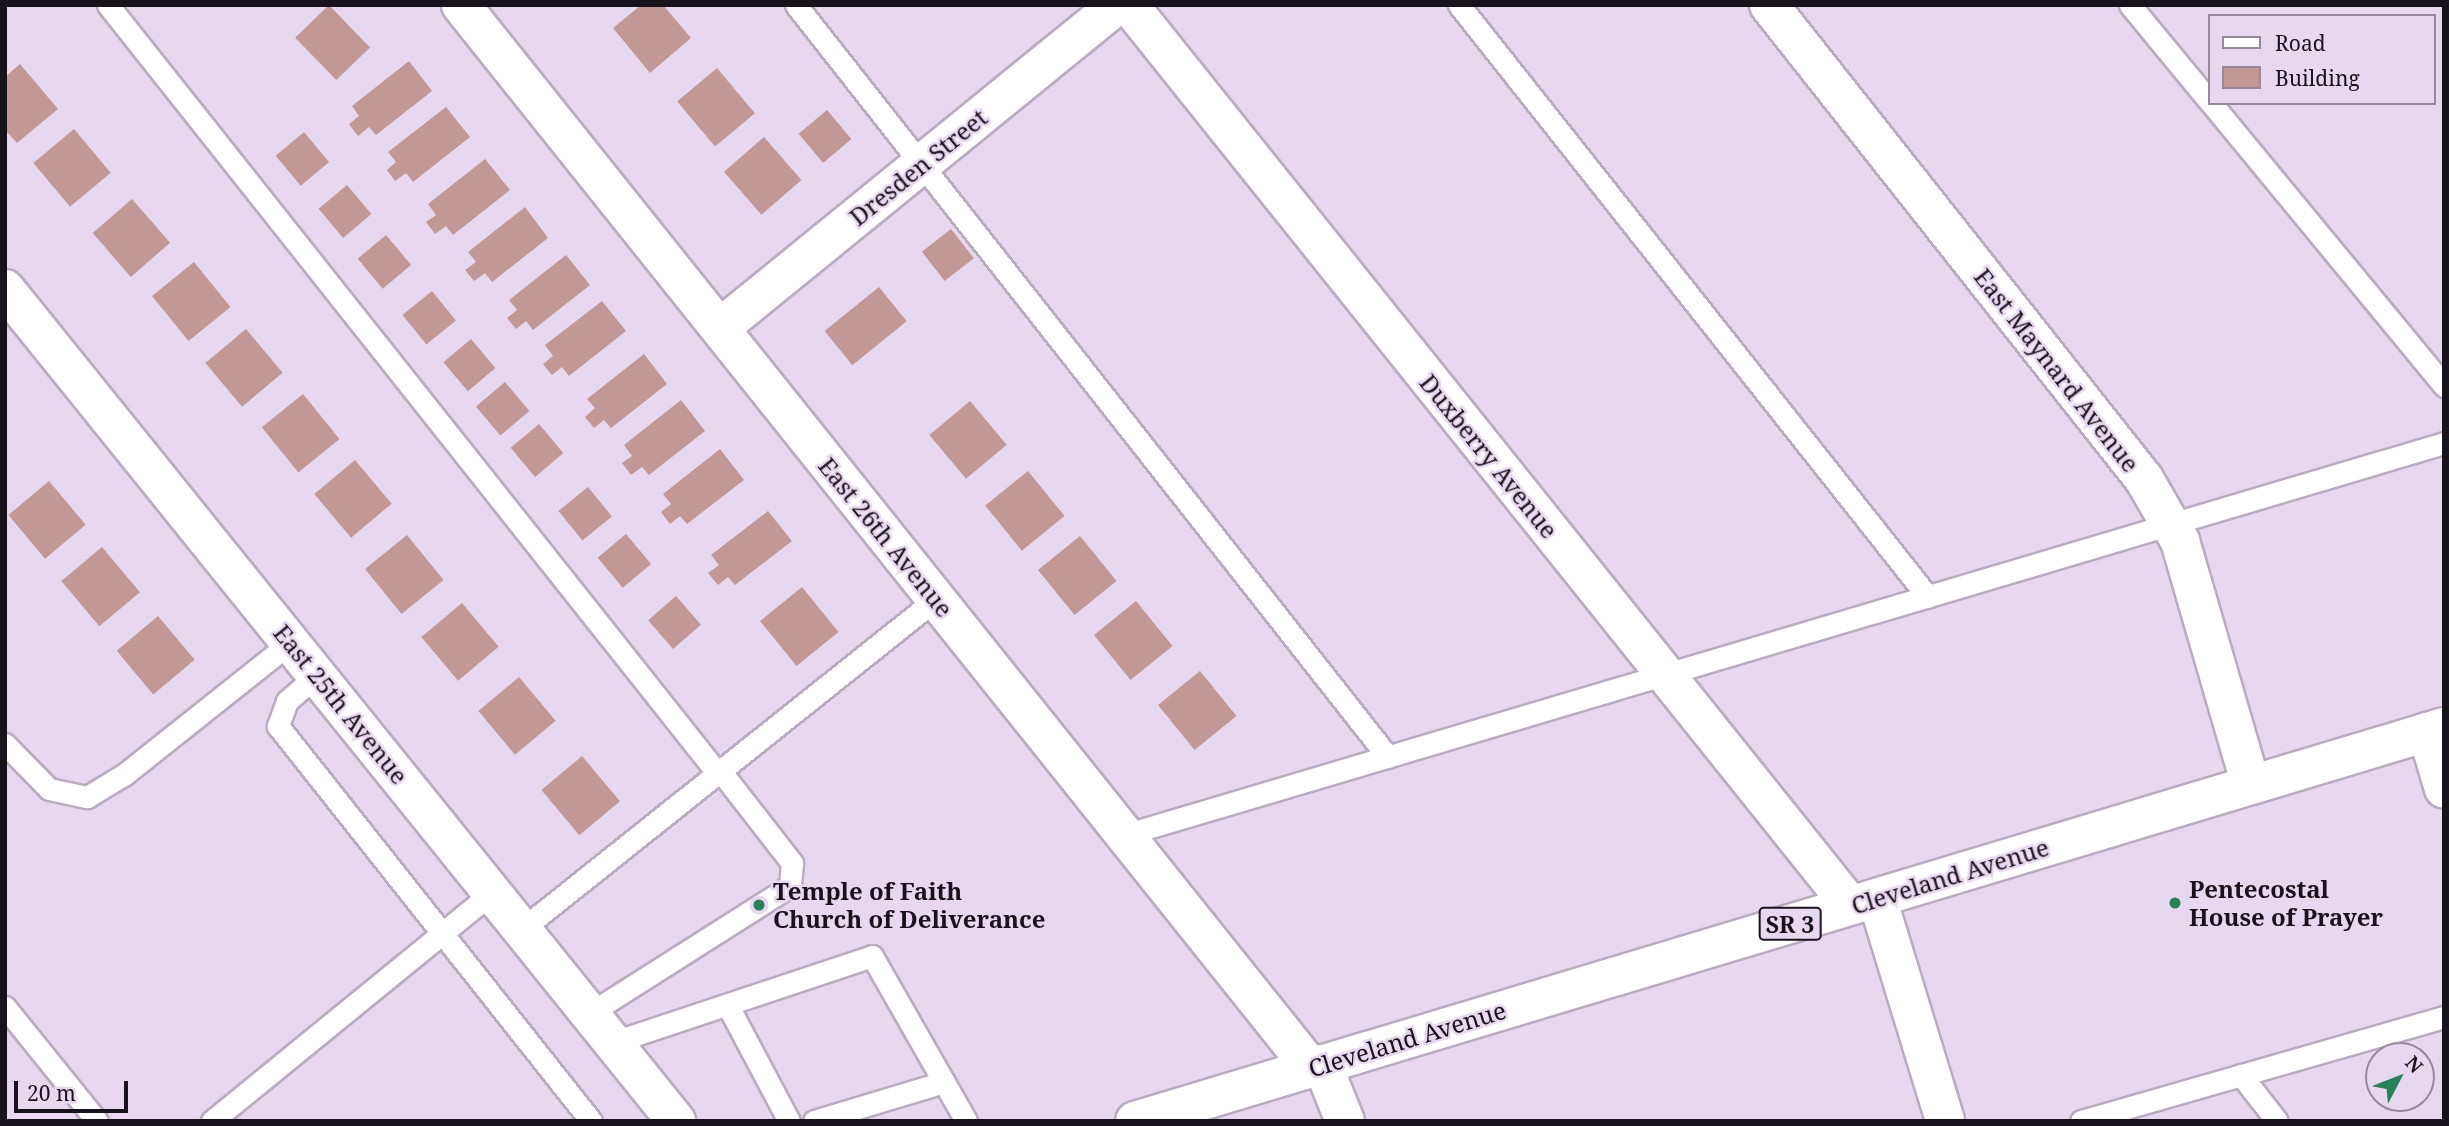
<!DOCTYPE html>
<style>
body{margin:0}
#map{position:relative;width:2449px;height:1126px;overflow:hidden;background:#e8d8ef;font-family:"Noto Serif",serif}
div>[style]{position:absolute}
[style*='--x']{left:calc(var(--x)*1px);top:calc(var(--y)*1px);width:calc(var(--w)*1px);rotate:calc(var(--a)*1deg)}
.building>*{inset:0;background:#c19895;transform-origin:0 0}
.roads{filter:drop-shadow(2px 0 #baabc0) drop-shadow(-2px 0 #baabc0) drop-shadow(0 2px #baabc0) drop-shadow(0 -2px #baabc0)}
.service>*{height:21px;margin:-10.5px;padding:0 10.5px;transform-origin:10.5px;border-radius:10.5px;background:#fff}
.minor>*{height:38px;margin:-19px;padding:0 19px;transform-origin:19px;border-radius:19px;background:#fff}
.primary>*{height:38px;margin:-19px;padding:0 19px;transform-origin:19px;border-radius:19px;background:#fff}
.dots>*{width:19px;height:19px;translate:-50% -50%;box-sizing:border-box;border:4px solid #e8d8ef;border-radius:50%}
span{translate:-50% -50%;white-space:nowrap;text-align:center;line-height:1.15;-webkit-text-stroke:5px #e8d8ef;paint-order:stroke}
.shield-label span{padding:2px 5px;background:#e8d8ef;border:2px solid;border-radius:5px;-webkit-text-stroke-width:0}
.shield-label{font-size:23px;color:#18121a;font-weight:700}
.street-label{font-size:24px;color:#18121a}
.poi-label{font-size:24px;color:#18121a;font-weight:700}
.left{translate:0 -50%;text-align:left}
.frame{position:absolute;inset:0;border:7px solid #18121a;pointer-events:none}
.legend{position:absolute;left:2208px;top:14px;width:228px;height:91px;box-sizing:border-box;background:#e8d8ef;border:2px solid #95899a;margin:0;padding:9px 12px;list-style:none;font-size:21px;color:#18121a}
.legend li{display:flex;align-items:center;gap:14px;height:35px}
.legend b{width:35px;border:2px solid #95899a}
.north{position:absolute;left:2365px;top:1042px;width:70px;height:70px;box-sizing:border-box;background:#e8d8ef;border:2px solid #95899a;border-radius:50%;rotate:48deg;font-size:19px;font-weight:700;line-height:28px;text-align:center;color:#18121a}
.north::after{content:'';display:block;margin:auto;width:24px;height:32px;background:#298257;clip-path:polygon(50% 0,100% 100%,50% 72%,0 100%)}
.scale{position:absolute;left:14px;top:1081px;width:114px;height:32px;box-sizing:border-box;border:4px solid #18121a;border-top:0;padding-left:9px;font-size:21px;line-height:24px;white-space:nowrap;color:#18121a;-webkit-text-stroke:5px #e8d8ef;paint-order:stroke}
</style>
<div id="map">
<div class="building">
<div style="left:329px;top:5px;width:59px;height:47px;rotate:46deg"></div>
<div style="clip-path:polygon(641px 5px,663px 5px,691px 38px,650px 73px,613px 28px)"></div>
<div style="clip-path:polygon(409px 61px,432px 91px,376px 135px,369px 127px,358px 136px,349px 124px,359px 116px,352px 106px)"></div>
<div style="clip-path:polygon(20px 64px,58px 109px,17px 143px,5px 130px,5px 77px)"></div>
<div style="left:717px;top:68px;width:59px;height:52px;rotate:50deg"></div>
<div style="clip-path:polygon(446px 107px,470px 137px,413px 182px,406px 173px,395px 181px,387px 170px,396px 162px,388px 152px)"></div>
<div style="left:827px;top:110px;width:38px;height:37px;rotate:50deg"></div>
<div style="left:74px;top:129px;width:57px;height:53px;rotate:50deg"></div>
<div style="left:304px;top:132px;width:39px;height:37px;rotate:50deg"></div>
<div style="left:764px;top:137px;width:57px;height:53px;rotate:49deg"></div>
<div style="clip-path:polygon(485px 159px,510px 190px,453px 235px,446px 226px,435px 234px,426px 222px,436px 215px,428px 204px)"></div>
<div style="left:347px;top:185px;width:38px;height:37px;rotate:50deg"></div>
<div style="left:132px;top:199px;width:58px;height:52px;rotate:49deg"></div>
<div style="clip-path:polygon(525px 207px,548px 238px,492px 282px,485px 273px,474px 281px,465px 270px,476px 262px,468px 252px)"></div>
<div style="left:951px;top:229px;width:37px;height:37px;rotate:52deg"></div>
<div style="left:386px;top:235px;width:39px;height:37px;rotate:50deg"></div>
<div style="clip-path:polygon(566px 255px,590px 285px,533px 330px,526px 321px,516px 329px,507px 318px,517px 310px,509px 300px)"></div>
<div style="left:194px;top:262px;width:58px;height:54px;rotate:51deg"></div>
<div style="left:879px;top:287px;width:44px;height:70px;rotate:51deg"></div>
<div style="left:432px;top:291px;width:38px;height:38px;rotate:51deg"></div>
<div style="clip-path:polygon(602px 301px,626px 331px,569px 376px,562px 367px,552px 375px,543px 364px,553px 356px,545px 345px)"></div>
<div style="left:246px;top:329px;width:57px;height:53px;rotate:50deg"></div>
<div style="left:471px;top:339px;width:38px;height:36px;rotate:50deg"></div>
<div style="clip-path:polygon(644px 354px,667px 384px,611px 428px,604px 420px,594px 428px,585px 417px,595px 408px,587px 399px)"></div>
<div style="left:505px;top:382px;width:38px;height:38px;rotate:50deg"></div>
<div style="left:303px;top:394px;width:58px;height:53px;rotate:51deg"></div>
<div style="clip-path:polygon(681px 400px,705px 431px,649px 475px,642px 467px,631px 475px,622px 463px,632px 456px,624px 445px)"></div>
<div style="left:970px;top:401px;width:57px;height:53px;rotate:50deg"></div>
<div style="left:539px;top:424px;width:38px;height:37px;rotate:50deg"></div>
<div style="clip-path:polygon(720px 449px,744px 480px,687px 524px,680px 516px,670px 524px,661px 512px,671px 504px,663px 494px)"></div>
<div style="left:355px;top:460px;width:57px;height:53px;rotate:50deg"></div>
<div style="left:1028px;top:471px;width:58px;height:55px;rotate:51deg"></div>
<div style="left:49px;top:481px;width:57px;height:53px;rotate:50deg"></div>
<div style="left:588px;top:487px;width:38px;height:38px;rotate:51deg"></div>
<div style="clip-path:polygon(768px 511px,792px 541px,735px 585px,728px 577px,718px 585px,708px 573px,719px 565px,711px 555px)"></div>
<div style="left:626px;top:534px;width:39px;height:37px;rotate:50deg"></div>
<div style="left:407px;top:535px;width:58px;height:54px;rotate:51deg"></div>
<div style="left:1080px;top:536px;width:58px;height:54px;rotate:51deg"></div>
<div style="left:102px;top:547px;width:59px;height:53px;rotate:50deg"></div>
<div style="left:802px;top:587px;width:58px;height:54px;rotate:51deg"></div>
<div style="left:676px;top:596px;width:38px;height:37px;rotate:49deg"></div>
<div style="left:1136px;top:601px;width:58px;height:54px;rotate:51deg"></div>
<div style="left:462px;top:603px;width:57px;height:53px;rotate:50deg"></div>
<div style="left:158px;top:616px;width:57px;height:54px;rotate:50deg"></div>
<div style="left:1200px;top:671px;width:58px;height:54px;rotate:51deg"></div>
<div style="left:519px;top:677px;width:57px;height:53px;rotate:50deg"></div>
<div style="left:582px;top:756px;width:59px;height:53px;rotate:50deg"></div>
</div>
<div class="roads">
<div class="service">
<div style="--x:108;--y:5;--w:983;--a:51.57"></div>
<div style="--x:796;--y:5;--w:957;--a:51.79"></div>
<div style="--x:1459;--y:5;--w:755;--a:51.61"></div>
<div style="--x:2130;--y:5;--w:124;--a:50.5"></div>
<div style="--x:2211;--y:103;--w:367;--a:50.5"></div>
<div style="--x:317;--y:675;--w:40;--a:139"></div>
<div style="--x:287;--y:701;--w:27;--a:110"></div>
<div style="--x:278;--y:726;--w:504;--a:51.61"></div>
<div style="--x:5;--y:744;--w:63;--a:45.6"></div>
<div style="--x:49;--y:789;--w:39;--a:12"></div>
<div style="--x:87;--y:797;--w:44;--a:-31.2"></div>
<div style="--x:125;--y:774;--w:212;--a:-38.5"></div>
<div style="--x:1124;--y:835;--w:1377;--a:-16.54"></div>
<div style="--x:522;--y:929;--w:529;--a:-38.56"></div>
<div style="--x:728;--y:1006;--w:130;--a:62.1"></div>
<div style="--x:5;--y:1007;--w:146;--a:51.1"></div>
<div style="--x:590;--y:1013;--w:237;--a:-32.4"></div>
<div style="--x:790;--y:886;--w:23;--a:-85"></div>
<div style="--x:792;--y:863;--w:114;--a:-127.9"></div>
<div style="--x:614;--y:1042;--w:272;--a:-18.4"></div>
<div style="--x:872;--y:956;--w:190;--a:60.3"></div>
<div style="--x:2241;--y:1075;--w:58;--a:52"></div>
<div style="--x:212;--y:1121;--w:362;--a:-39.2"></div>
<div style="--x:814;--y:1121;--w:136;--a:-16.7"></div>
<div style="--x:2081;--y:1121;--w:378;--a:-16"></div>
</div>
<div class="minor">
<div style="--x:461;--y:5;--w:1361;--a:51.35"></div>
<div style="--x:1129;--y:5;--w:1153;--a:51.3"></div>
<div style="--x:1769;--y:5;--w:604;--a:51.65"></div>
<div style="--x:2144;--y:479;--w:72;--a:59.9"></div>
<div style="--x:2180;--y:541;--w:254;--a:73.8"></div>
<div style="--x:5;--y:289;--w:1069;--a:51.11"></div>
<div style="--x:720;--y:328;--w:512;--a:-39.13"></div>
<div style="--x:2427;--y:732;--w:59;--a:73.4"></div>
<div style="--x:1877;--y:898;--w:233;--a:73"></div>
<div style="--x:1322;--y:1064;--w:61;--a:68"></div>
</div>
<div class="primary">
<div style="--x:1135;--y:1121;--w:1367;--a:-16.75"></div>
</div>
</div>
<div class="dots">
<div style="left:2175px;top:903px;background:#298257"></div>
<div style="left:759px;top:905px;background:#298257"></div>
</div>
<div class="shield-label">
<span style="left:1790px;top:924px">SR 3</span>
</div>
<div class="street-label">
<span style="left:918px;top:167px;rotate:-39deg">Dresden Street</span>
<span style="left:2057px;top:370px;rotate:52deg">East Maynard Avenue</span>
<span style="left:1489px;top:456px;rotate:51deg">Duxberry Avenue</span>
<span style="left:886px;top:537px;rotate:51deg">East 26th Avenue</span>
<span style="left:341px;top:704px;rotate:51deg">East 25th Avenue</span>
<span style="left:1950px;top:876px;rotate:-17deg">Cleveland Avenue</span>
<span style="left:1407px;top:1039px;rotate:-17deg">Cleveland Avenue</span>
</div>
<div class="poi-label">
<span class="left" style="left:2189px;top:903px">Pentecostal<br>House of Prayer</span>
<span class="left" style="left:773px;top:905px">Temple of Faith<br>Church of Deliverance</span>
</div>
<div class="frame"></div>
<ul class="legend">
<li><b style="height:9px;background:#fff"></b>Road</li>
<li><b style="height:19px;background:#c19895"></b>Building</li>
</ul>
<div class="north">N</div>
<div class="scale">20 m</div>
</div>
